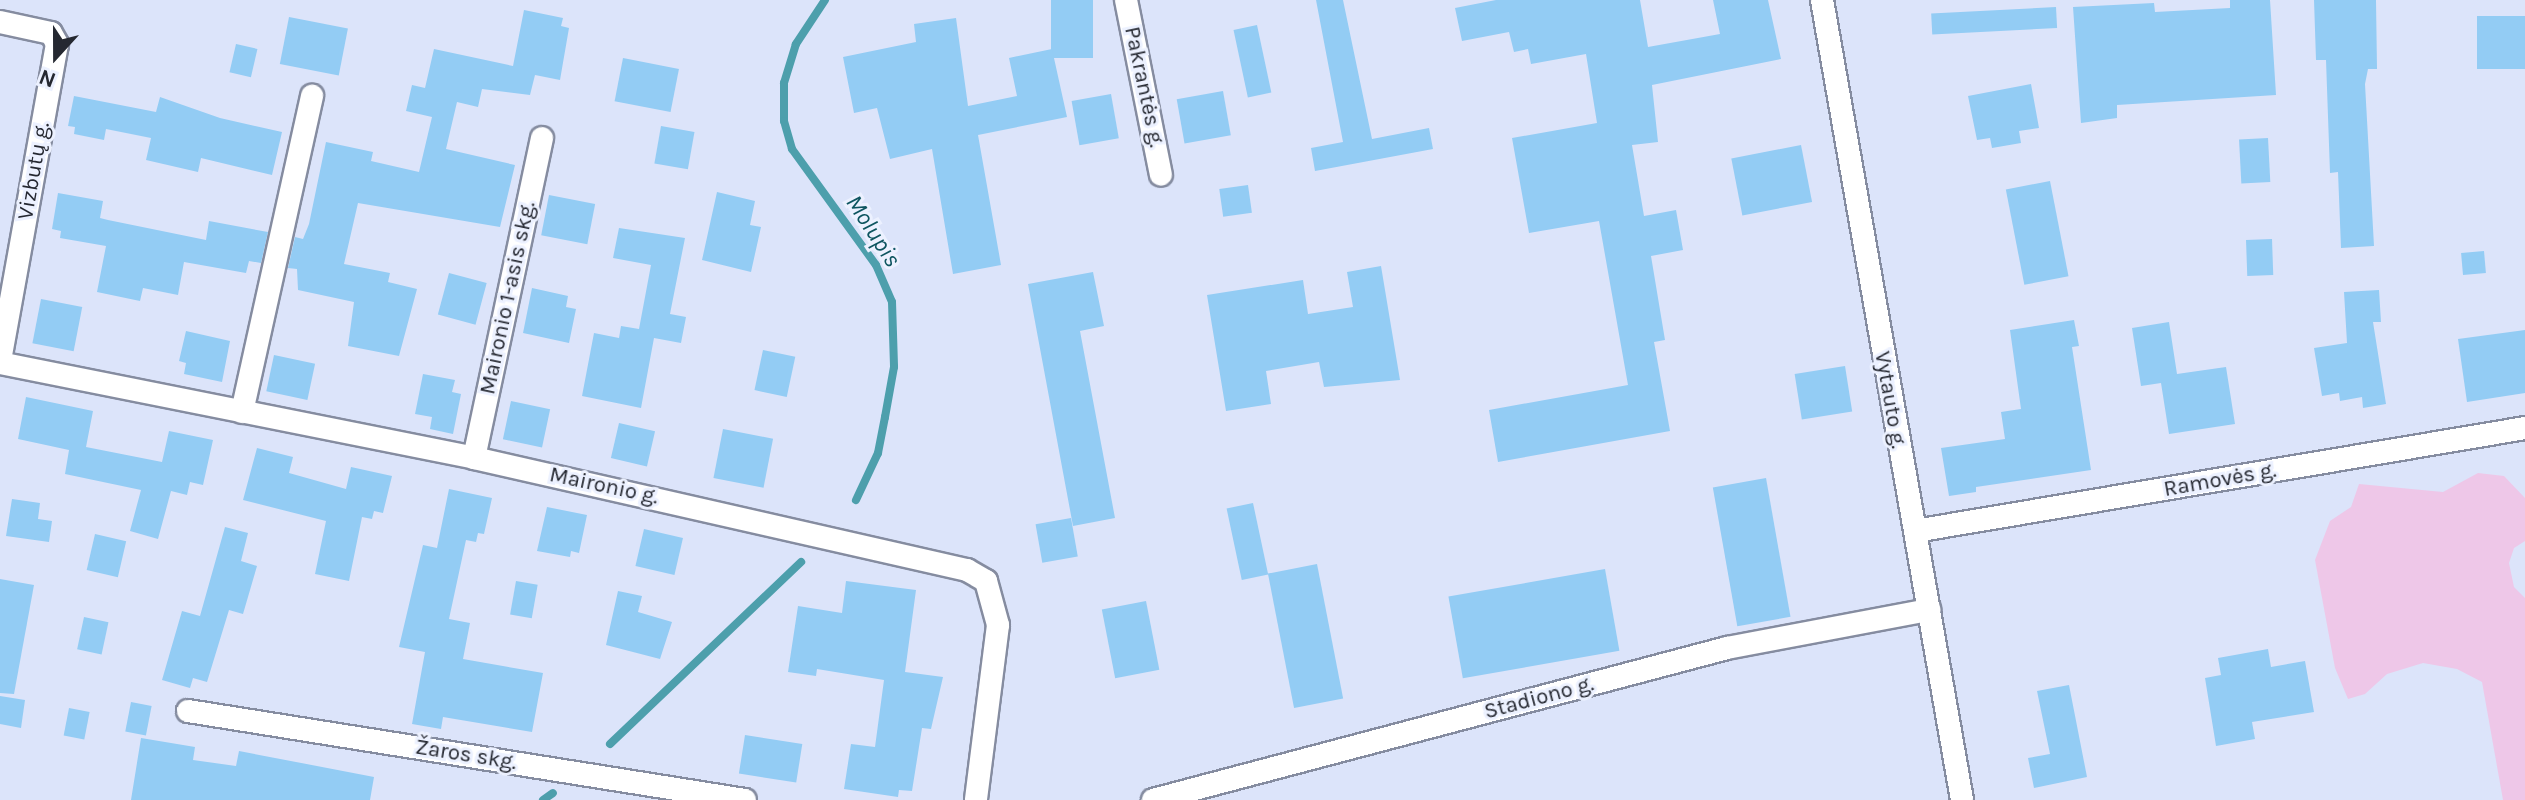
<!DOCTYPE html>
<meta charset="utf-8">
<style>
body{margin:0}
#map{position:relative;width:2525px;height:800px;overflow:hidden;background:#dce4fa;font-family:Karla,sans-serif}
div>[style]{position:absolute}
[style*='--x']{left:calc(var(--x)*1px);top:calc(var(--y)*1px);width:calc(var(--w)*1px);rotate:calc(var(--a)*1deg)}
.green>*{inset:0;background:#eec7e8}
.stream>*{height:8px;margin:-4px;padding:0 4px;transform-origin:4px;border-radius:4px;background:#4d9fac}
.building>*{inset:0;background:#93ccf4;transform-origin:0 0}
.roads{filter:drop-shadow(2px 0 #858ca0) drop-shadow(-2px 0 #858ca0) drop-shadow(0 2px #858ca0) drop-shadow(0 -2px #858ca0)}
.minor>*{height:22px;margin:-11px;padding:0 11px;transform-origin:11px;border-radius:11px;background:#fff}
span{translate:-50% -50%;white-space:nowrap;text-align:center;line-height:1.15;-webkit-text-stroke:6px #ecf1ff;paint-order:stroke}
.street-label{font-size:22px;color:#252831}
.water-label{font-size:24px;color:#0e5560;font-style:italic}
.north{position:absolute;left:16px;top:16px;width:80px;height:80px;-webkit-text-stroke:6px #ecf1ff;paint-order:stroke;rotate:201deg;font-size:22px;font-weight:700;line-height:32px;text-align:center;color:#252831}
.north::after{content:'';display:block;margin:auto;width:28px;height:36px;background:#252831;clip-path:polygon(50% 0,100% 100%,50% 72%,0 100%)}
</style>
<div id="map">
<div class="green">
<div style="clip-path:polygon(2478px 473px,2504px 476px,2525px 498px,2525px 541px,2514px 548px,2509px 563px,2514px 587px,2525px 598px,2525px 800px,2503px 800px,2482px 682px,2457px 669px,2423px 663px,2387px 674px,2365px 694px,2348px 699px,2335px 668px,2315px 560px,2330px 521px,2351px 507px,2359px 484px,2443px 492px)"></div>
</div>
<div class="stream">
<div style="--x:825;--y:0;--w:53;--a:123.4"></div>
<div style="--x:796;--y:44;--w:41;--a:107.1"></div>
<div style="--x:784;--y:83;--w:38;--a:90"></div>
<div style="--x:784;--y:121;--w:29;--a:74"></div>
<div style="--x:792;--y:149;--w:143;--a:54.1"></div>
<div style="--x:876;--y:265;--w:40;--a:66.6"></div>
<div style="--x:892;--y:302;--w:65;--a:88.2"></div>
<div style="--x:894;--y:367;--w:51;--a:100.2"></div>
<div style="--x:885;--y:417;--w:37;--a:101"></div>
<div style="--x:878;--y:453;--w:52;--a:115.1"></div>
<div style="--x:610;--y:744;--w:264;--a:-43.6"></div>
<div style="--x:543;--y:800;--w:12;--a:-35"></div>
</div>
<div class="building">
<div style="left:1051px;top:0;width:42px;height:58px"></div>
<div style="clip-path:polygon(1316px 0,1343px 0,1372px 139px,1429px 128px,1433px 149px,1315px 171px,1311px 148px,1343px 142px)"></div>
<div style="clip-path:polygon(1496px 0,1640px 0,1648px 47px,1720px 34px,1713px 0,1768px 0,1781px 59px,1652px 85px,1658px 142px,1632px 145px,1644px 216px,1676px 210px,1683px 250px,1651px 256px,1665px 340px,1654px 342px,1670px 431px,1498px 462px,1489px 410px,1628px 385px,1599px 221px,1529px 233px,1512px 138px,1597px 123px,1586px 54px,1531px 64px,1528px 49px,1514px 52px,1509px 32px,1462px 41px,1455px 8px)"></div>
<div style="clip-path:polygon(2230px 0,2270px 0,2276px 95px,2117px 105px,2117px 118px,2081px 123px,2073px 7px,2154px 3px,2155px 12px,2230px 8px)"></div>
<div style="clip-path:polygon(2314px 0,2376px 0,2377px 69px,2368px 69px,2365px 84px,2374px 246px,2341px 248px,2338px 172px,2330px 173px,2326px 60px,2316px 60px)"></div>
<div style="left:2056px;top:7px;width:21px;height:125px;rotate:87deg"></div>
<div style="clip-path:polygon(524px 10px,563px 18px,561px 26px,569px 28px,560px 80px,535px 75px,530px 95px,482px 89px,478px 107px,457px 102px,446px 149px,515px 165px,500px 227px,358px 203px,344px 264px,390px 273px,388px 282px,417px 289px,399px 356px,348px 346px,354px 302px,298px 290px,297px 269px,288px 268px,295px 237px,303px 239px,309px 224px,326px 142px,373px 152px,371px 161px,419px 172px,432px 117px,406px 111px,412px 85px,425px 88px,434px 49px,513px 66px)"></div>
<div style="left:2525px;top:16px;width:53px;height:48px;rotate:90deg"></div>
<div style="left:289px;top:17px;width:60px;height:48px;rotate:11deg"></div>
<div style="clip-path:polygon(956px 18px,968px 106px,1017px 96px,1009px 58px,1052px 49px,1067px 117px,978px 135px,1001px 265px,953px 274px,932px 149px,890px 159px,877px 108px,854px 113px,843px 57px,916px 42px,914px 24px)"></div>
<div style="left:1257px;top:25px;width:69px;height:24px;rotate:78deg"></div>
<div style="left:236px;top:44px;width:22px;height:29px;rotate:13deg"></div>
<div style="left:623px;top:58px;width:57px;height:44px;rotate:11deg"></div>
<div style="clip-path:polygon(2031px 84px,2039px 128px,2019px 131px,2021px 143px,1992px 148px,1990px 138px,1977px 140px,1968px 96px)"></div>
<div style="left:1223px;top:91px;width:45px;height:47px;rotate:80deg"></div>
<div style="left:1111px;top:94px;width:45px;height:40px;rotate:80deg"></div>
<div style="clip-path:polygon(74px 96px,156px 112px,160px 97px,220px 118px,282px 132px,272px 175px,201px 158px,198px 172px,146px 160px,151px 138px,106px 129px,104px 140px,74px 134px,75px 127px,68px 126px)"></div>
<div style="left:661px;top:126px;width:34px;height:38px;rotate:10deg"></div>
<div style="left:2268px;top:138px;width:44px;height:29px;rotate:87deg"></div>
<div style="left:1801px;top:145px;width:58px;height:71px;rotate:79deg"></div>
<div style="left:2050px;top:181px;width:97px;height:45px;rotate:79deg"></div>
<div style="left:1248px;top:185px;width:28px;height:29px;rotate:82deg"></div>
<div style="clip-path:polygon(717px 192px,755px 201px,750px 225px,761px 227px,751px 272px,702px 260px)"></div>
<div style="clip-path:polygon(58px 193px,103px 201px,100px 218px,108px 220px,206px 240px,209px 221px,268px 232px,261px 263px,249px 261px,246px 273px,184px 262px,178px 295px,143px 288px,140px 301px,97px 292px,106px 246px,60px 238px,61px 231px,52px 229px)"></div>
<div style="left:549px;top:195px;width:47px;height:41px;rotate:11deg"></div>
<div style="clip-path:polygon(619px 228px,685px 238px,670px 314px,686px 317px,681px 343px,654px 338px,641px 408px,582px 396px,594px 333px,619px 338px,621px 326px,639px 329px,651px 265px,613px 258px)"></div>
<div style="left:2272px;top:239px;width:36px;height:26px;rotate:88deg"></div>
<div style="left:2484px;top:251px;width:22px;height:23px;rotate:85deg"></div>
<div style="clip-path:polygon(1381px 266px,1400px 380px,1324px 387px,1319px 362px,1266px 371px,1271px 404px,1226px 411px,1207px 295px,1303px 280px,1308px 314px,1353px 307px,1347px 272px)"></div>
<div style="clip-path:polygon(1093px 272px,1104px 326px,1080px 331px,1115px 518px,1073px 526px,1028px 284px)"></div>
<div style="left:449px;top:273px;width:39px;height:43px;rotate:15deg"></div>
<div style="clip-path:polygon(532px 288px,568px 296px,566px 307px,576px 309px,569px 343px,523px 333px)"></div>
<div style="clip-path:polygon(2379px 290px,2381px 322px,2373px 322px,2386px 404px,2363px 408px,2362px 397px,2340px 401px,2339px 393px,2322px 396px,2314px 348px,2347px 343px,2344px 292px)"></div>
<div style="left:41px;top:299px;width:42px;height:45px;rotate:11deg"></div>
<div style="clip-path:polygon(2074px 320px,2079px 346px,2072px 347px,2091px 470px,1976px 487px,1976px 492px,1949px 496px,1941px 448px,2005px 439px,2001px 412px,2021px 409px,2010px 330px)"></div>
<div style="clip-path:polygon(2169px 322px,2177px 374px,2226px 367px,2235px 424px,2169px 434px,2161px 383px,2141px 386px,2132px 328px)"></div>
<div style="clip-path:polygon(2525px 330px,2525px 393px,2467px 402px,2458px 339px)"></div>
<div style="clip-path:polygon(186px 331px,230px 341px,222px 382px,184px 374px,186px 363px,179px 361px)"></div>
<div style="left:763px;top:350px;width:33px;height:41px;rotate:12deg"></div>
<div style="left:274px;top:355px;width:42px;height:37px;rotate:12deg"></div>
<div style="left:1845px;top:366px;width:46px;height:51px;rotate:81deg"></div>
<div style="clip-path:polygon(423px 374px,455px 380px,452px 392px,461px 394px,453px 434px,430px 429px,432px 417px,415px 414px)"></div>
<div style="clip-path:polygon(26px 397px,93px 411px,86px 447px,162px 462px,169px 431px,213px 440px,203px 485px,190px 482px,187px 495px,171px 491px,158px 539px,130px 531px,141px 490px,65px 474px,69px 450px,18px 439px)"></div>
<div style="left:511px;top:401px;width:40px;height:39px;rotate:12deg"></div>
<div style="left:619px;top:423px;width:37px;height:36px;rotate:13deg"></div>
<div style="left:723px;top:429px;width:51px;height:50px;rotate:11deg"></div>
<div style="clip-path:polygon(257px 448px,293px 457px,289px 473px,346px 489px,351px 467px,392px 476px,383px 513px,374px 511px,372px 519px,362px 517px,349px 581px,315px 574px,326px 521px,243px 500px)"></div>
<div style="left:1766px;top:478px;width:141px;height:54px;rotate:80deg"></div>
<div style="clip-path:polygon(449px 489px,492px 498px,484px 534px,478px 533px,476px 542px,466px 540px,449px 619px,470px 623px,463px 659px,543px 673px,532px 732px,443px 717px,441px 729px,412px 724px,425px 652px,399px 647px,423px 545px,437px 548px)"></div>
<div style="clip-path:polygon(12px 499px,40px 503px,38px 519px,52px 521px,49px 542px,6px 536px)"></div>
<div style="left:1253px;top:503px;width:73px;height:27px;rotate:78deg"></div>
<div style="clip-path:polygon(547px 507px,587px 515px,579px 553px,571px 551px,570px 557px,537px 551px)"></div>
<div style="left:1071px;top:518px;width:39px;height:36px;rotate:80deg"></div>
<div style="clip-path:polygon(225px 527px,248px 533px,241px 561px,257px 566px,243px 614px,229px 610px,207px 682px,193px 678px,190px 688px,162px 680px,182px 611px,200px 616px)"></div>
<div style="left:644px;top:529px;width:40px;height:38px;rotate:13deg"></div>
<div style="left:95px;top:534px;width:32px;height:37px;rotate:13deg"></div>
<div style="left:1317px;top:564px;width:137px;height:50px;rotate:79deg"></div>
<div style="left:1605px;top:569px;width:83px;height:159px;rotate:80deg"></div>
<div style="clip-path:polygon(0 579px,34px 585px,14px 694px,0 693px)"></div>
<div style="left:516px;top:581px;width:22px;height:34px;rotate:10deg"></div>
<div style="clip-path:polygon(846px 581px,916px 590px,905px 672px,943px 677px,931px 729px,922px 728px,912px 791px,899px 790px,898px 797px,844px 789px,851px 744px,875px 747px,884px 680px,817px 669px,816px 676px,788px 672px,798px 606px,842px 613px)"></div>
<div style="clip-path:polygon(618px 591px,642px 596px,638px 612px,672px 622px,660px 659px,606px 645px)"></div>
<div style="left:1146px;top:601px;width:70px;height:45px;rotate:79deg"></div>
<div style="left:84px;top:617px;width:25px;height:33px;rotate:12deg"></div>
<div style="clip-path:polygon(2268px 649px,2271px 667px,2305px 661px,2314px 712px,2252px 722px,2255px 739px,2216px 746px,2205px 678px,2221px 675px,2218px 658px)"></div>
<div style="clip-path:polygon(2069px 685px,2087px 777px,2034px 788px,2028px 758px,2050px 754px,2037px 691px)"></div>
<div style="clip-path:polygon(0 696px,25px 700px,21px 728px,0 724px)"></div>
<div style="left:131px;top:702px;width:21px;height:30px;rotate:11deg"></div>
<div style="left:69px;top:708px;width:21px;height:28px;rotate:11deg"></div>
<div style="left:745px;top:735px;width:58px;height:39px;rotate:9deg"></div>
<div style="clip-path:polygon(141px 738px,195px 747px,193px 760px,236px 766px,239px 751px,374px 777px,370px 800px,131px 800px)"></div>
</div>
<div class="roads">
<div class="minor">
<div style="--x:1126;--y:0;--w:178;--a:78.7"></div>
<div style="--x:1822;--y:0;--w:812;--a:80.07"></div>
<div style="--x:0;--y:22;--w:52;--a:12.2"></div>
<div style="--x:51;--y:33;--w:13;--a:61"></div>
<div style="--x:57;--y:44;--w:322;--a:100.2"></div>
<div style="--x:0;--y:363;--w:483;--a:11.3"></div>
<div style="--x:474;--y:458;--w:506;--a:12.8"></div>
<div style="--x:967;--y:570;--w:22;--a:30"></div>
<div style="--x:986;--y:581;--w:46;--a:74.7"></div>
<div style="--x:998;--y:625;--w:176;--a:97.2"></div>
<div style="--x:242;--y:412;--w:324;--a:-77.5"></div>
<div style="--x:474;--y:458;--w:327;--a:-78"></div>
<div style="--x:1915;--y:531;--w:619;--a:-9.58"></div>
<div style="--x:188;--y:711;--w:564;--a:9.08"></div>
<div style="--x:1153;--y:800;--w:594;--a:-14.83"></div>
<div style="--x:1727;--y:648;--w:206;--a:-10.7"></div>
</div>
</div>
<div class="street-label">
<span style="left:1144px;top:87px;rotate:78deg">Pakrantės g.</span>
<span style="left:34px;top:171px;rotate:-80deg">Vizbutų g.</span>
<span style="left:508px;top:298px;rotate:-78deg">Maironio 1-asis skg.</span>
<span style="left:1890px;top:400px;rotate:80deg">Vytauto g.</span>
<span style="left:2220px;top:480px;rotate:-10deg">Ramovės g.</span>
<span style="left:604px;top:486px;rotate:12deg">Maironio g.</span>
<span style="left:1539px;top:698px;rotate:-15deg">Stadiono g.</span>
<span style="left:466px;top:755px;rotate:9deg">Žaros skg.</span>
</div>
<div class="water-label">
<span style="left:873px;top:231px;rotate:57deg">Molupis</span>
</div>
<div class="north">N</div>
</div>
